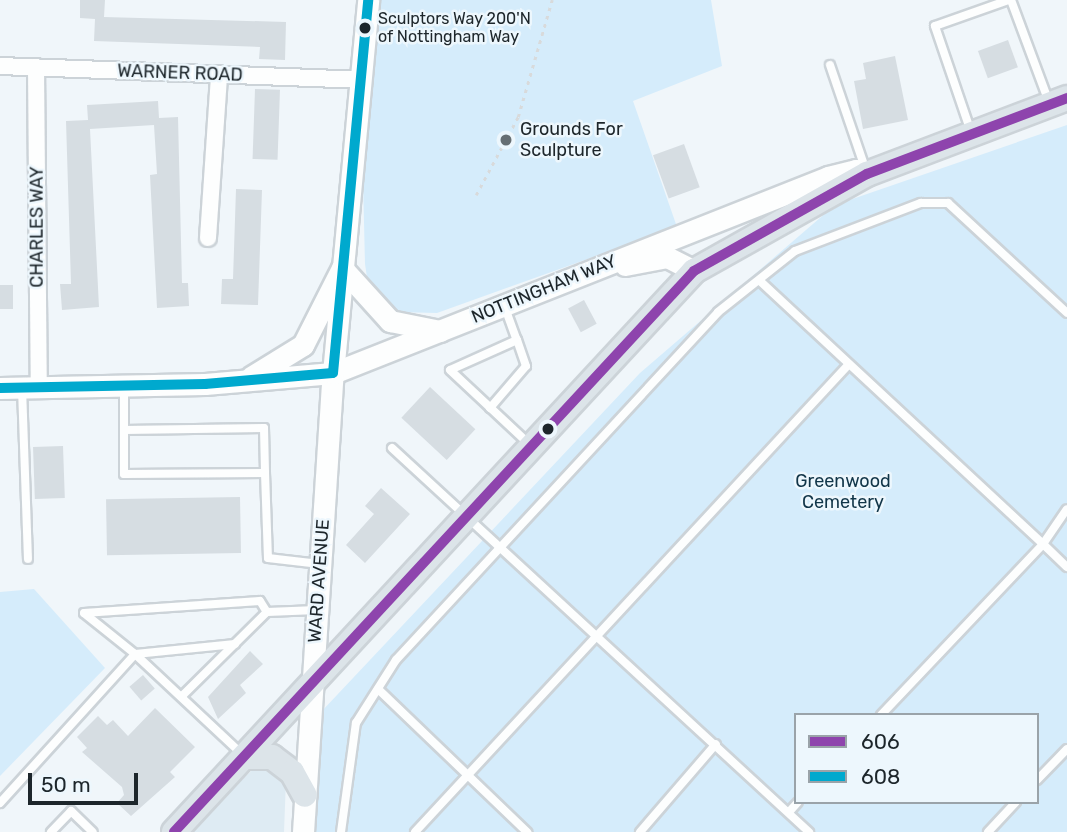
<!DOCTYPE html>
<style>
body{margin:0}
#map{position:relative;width:1067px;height:832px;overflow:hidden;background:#f0f6fa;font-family:Rubik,sans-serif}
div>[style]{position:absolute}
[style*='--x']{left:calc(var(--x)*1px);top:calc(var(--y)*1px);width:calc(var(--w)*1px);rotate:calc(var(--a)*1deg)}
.built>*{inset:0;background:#deebf3}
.green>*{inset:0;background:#d5ecfb}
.building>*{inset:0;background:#d6dde2;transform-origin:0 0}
.path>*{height:2.5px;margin-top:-1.25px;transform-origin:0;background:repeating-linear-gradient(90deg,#d8dadb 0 3.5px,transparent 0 8.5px)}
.roads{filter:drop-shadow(2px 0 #ccd3d8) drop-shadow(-2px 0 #ccd3d8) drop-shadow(0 2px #ccd3d8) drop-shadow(0 -2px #ccd3d8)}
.lane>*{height:8px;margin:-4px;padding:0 4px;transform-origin:4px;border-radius:4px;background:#fdfefe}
.street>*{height:16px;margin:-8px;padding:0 8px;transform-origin:8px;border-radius:8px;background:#fdfefe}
.secondary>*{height:21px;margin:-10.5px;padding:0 10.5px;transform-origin:10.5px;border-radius:10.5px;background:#fdfefe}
.primary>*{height:24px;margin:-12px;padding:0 12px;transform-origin:12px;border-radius:12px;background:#dce4e9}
.bus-1>*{height:10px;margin:-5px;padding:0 5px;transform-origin:5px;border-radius:5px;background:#8e44ad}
.bus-2>*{height:10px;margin:-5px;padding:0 5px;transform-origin:5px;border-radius:5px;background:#00a9ce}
.dots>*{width:19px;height:19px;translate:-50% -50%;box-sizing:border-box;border:4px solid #edf7fd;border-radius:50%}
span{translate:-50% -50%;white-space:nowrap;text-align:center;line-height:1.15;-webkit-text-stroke:5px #edf7fd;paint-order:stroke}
.bus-label{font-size:16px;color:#1d262b}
.left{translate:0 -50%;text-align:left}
.street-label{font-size:18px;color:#1d262b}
.poi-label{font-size:18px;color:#1d262b}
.park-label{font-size:18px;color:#123649}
.legend{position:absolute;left:794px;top:713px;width:245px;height:91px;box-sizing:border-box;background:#edf7fd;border:2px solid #9aa3a9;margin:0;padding:9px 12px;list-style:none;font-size:21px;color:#1d262b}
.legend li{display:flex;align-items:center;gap:14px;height:35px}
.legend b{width:35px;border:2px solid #9aa3a9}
.scale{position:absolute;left:28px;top:773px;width:110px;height:32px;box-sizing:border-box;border:4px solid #1d262b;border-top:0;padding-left:9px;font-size:21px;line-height:24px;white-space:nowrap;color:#1d262b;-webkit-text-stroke:5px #edf7fd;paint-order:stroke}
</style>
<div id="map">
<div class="built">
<div style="clip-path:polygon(261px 762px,286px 780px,284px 832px,186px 832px)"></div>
</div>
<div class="green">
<div style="clip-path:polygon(378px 0,711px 0,722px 66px,633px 101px,677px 227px,437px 313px,396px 312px,368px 284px,365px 264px,363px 179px)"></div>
<div style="clip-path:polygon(evenodd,1067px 125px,1067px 832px,298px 832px,305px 729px,640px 373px,835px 205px,1067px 125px,796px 715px,1037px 715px,1037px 802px,796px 802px,796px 715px)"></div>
<div style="clip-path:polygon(34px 589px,105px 668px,0 776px,0 592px)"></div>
</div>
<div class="building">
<div style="clip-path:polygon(80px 0,105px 0,104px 17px,286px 22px,285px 60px,259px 59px,260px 47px,94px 41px,95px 19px,80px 18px)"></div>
<div style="left:1008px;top:40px;width:29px;height:32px;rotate:70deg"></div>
<div style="clip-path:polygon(895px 56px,908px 120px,863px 129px,854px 81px,866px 79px,863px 63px)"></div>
<div style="left:255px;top:89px;width:25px;height:70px;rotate:2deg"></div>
<div style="clip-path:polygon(158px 101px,159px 118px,178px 117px,182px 283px,188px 283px,189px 306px,157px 308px,150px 175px,157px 174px,154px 125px,90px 129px,99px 307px,62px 310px,60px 284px,71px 284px,66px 121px,88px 120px,87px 105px)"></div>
<div style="left:684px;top:144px;width:46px;height:33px;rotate:70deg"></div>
<div style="clip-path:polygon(236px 189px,262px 190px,258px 305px,221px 304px,222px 279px,233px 279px)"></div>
<div style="left:0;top:285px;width:13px;height:24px"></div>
<div style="left:584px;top:300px;width:27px;height:18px;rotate:62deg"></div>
<div style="left:430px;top:387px;width:62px;height:42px;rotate:43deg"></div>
<div style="left:63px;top:446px;width:52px;height:30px;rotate:88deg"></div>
<div style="clip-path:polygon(381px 488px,410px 514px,365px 563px,346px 545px,374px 514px,365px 506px)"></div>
<div style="left:240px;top:497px;width:56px;height:134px;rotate:89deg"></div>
<div style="clip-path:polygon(250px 651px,263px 664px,240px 685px,246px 693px,218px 719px,208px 697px)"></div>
<div style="left:143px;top:675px;width:18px;height:18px;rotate:49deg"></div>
<div style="clip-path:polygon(155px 708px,195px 747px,170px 772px,175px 777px,131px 816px,117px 803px,124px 795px,122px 787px,82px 752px,87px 748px,77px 737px,98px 716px,107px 725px,113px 720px,128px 736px)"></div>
</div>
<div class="path">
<div style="--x:476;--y:195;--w:89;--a:-61.7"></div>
<div style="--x:518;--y:117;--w:122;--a:-73.8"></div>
</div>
<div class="roads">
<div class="lane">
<div style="--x:1011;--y:0;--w:109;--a:69.6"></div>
<div style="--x:830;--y:65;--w:109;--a:71.2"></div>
<div style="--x:971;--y:132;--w:112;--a:-108.8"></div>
<div style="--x:935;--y:26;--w:78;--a:-19.4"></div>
<div style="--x:760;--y:281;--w:386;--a:42.9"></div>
<div style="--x:1043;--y:544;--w:42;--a:-55.6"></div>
<div style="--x:504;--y:305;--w:37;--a:70"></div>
<div style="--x:517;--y:340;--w:73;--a:155.9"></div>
<div style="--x:450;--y:370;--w:108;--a:43.1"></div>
<div style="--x:22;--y:388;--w:171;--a:88"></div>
<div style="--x:124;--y:388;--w:86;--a:90"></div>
<div style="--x:124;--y:474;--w:141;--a:-0.4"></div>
<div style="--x:265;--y:473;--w:85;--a:88"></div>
<div style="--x:268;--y:558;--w:52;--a:6.6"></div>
<div style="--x:490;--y:408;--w:55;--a:-49.4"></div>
<div style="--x:526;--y:366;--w:28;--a:-109"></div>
<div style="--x:124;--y:430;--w:140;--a:-0.8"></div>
<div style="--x:264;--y:428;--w:45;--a:88.7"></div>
<div style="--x:392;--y:448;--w:567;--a:42.64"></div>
<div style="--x:235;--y:644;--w:100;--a:174.3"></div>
<div style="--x:135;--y:654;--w:65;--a:-141.2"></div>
<div style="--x:84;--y:613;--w:176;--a:-3.9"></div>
<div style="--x:260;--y:601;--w:13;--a:58"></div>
<div style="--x:378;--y:689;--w:207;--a:43.8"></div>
<div style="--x:183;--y:695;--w:118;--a:-44.7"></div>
<div style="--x:267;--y:612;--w:50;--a:-2.3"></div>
<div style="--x:881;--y:715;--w:236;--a:-46.5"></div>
<div style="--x:1043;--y:544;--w:33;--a:44"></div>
<div style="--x:1037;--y:780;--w:43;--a:-45.9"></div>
<div style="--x:0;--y:803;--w:201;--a:-47.8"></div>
<div style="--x:135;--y:654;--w:148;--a:43.1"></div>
<div style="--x:789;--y:812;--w:13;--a:-48"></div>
<div style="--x:51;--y:832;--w:29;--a:-46"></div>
<div style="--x:71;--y:811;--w:30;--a:44"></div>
<div style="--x:341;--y:832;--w:110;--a:-82.2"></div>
<div style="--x:356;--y:723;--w:75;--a:-57.6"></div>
<div style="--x:396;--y:660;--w:474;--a:-47.2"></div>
<div style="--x:718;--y:312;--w:98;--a:-38.4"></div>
<div style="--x:795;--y:251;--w:135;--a:-20.9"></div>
<div style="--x:921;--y:203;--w:27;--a:0"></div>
<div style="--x:948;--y:203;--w:162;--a:42.7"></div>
<div style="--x:415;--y:832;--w:638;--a:-47.16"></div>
<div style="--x:640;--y:832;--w:116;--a:-49.2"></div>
<div style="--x:988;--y:832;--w:41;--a:-47"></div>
</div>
<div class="street">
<div style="--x:0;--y:66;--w:360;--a:2.2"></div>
<div style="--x:36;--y:67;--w:321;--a:89.5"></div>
<div style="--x:208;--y:238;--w:163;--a:-86.1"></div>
</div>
<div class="secondary">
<div style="--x:625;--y:265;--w:43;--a:-10.8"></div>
<div style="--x:667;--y:257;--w:30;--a:27"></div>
<div style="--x:251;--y:377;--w:61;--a:-31.6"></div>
<div style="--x:303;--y:345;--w:86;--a:-63.1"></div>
<div style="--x:342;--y:268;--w:72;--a:47.8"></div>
<div style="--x:390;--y:321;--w:51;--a:11.3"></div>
<div style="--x:0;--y:388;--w:205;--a:-1.1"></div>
<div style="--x:205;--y:384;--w:128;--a:-4.9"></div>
<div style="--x:333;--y:373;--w:532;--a:-21.6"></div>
<div style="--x:828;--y:177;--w:29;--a:-14"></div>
<div style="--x:856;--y:170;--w:12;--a:20"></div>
<div style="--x:303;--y:832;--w:460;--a:-86.3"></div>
<div style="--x:333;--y:373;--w:375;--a:-84.6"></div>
</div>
<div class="primary">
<div style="--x:245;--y:757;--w:27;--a:0"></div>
<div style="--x:272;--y:757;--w:25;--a:37"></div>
<div style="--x:292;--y:772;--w:26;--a:61"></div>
<div style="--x:174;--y:832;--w:765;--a:-47.17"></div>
<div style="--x:694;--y:271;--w:198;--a:-29.3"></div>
<div style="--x:867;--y:174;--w:214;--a:-20.8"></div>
</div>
</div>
<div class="bus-1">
<div style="--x:174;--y:832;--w:765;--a:-47.17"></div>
<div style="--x:694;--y:271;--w:198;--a:-29.3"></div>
<div style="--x:867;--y:174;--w:214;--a:-20.8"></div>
</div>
<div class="bus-2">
<div style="--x:0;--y:388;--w:205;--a:-1.1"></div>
<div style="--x:205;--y:384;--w:128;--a:-4.9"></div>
<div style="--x:333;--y:373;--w:375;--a:-84.6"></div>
</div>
<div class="dots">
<div style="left:365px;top:28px;background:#1d262b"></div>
<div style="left:506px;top:140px;background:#676f73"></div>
<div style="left:548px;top:429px;background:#1d262b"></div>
</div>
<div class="bus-label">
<span class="left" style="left:378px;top:28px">Sculptors Way 200'N<br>of Nottingham Way</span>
</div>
<div class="street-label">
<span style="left:180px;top:73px;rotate:2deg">WARNER ROAD</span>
<span style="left:37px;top:227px;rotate:-90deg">CHARLES WAY</span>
<span style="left:544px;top:289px;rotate:-22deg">NOTTINGHAM WAY</span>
<span style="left:319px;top:581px;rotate:-86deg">WARD AVENUE</span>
</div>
<div class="poi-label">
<span class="left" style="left:520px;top:140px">Grounds For<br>Sculpture</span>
</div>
<div class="park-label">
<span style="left:843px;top:492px">Greenwood<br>Cemetery</span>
</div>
<ul class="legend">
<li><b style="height:9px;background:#8e44ad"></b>606</li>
<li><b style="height:9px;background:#00a9ce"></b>608</li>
</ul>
<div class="scale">50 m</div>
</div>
